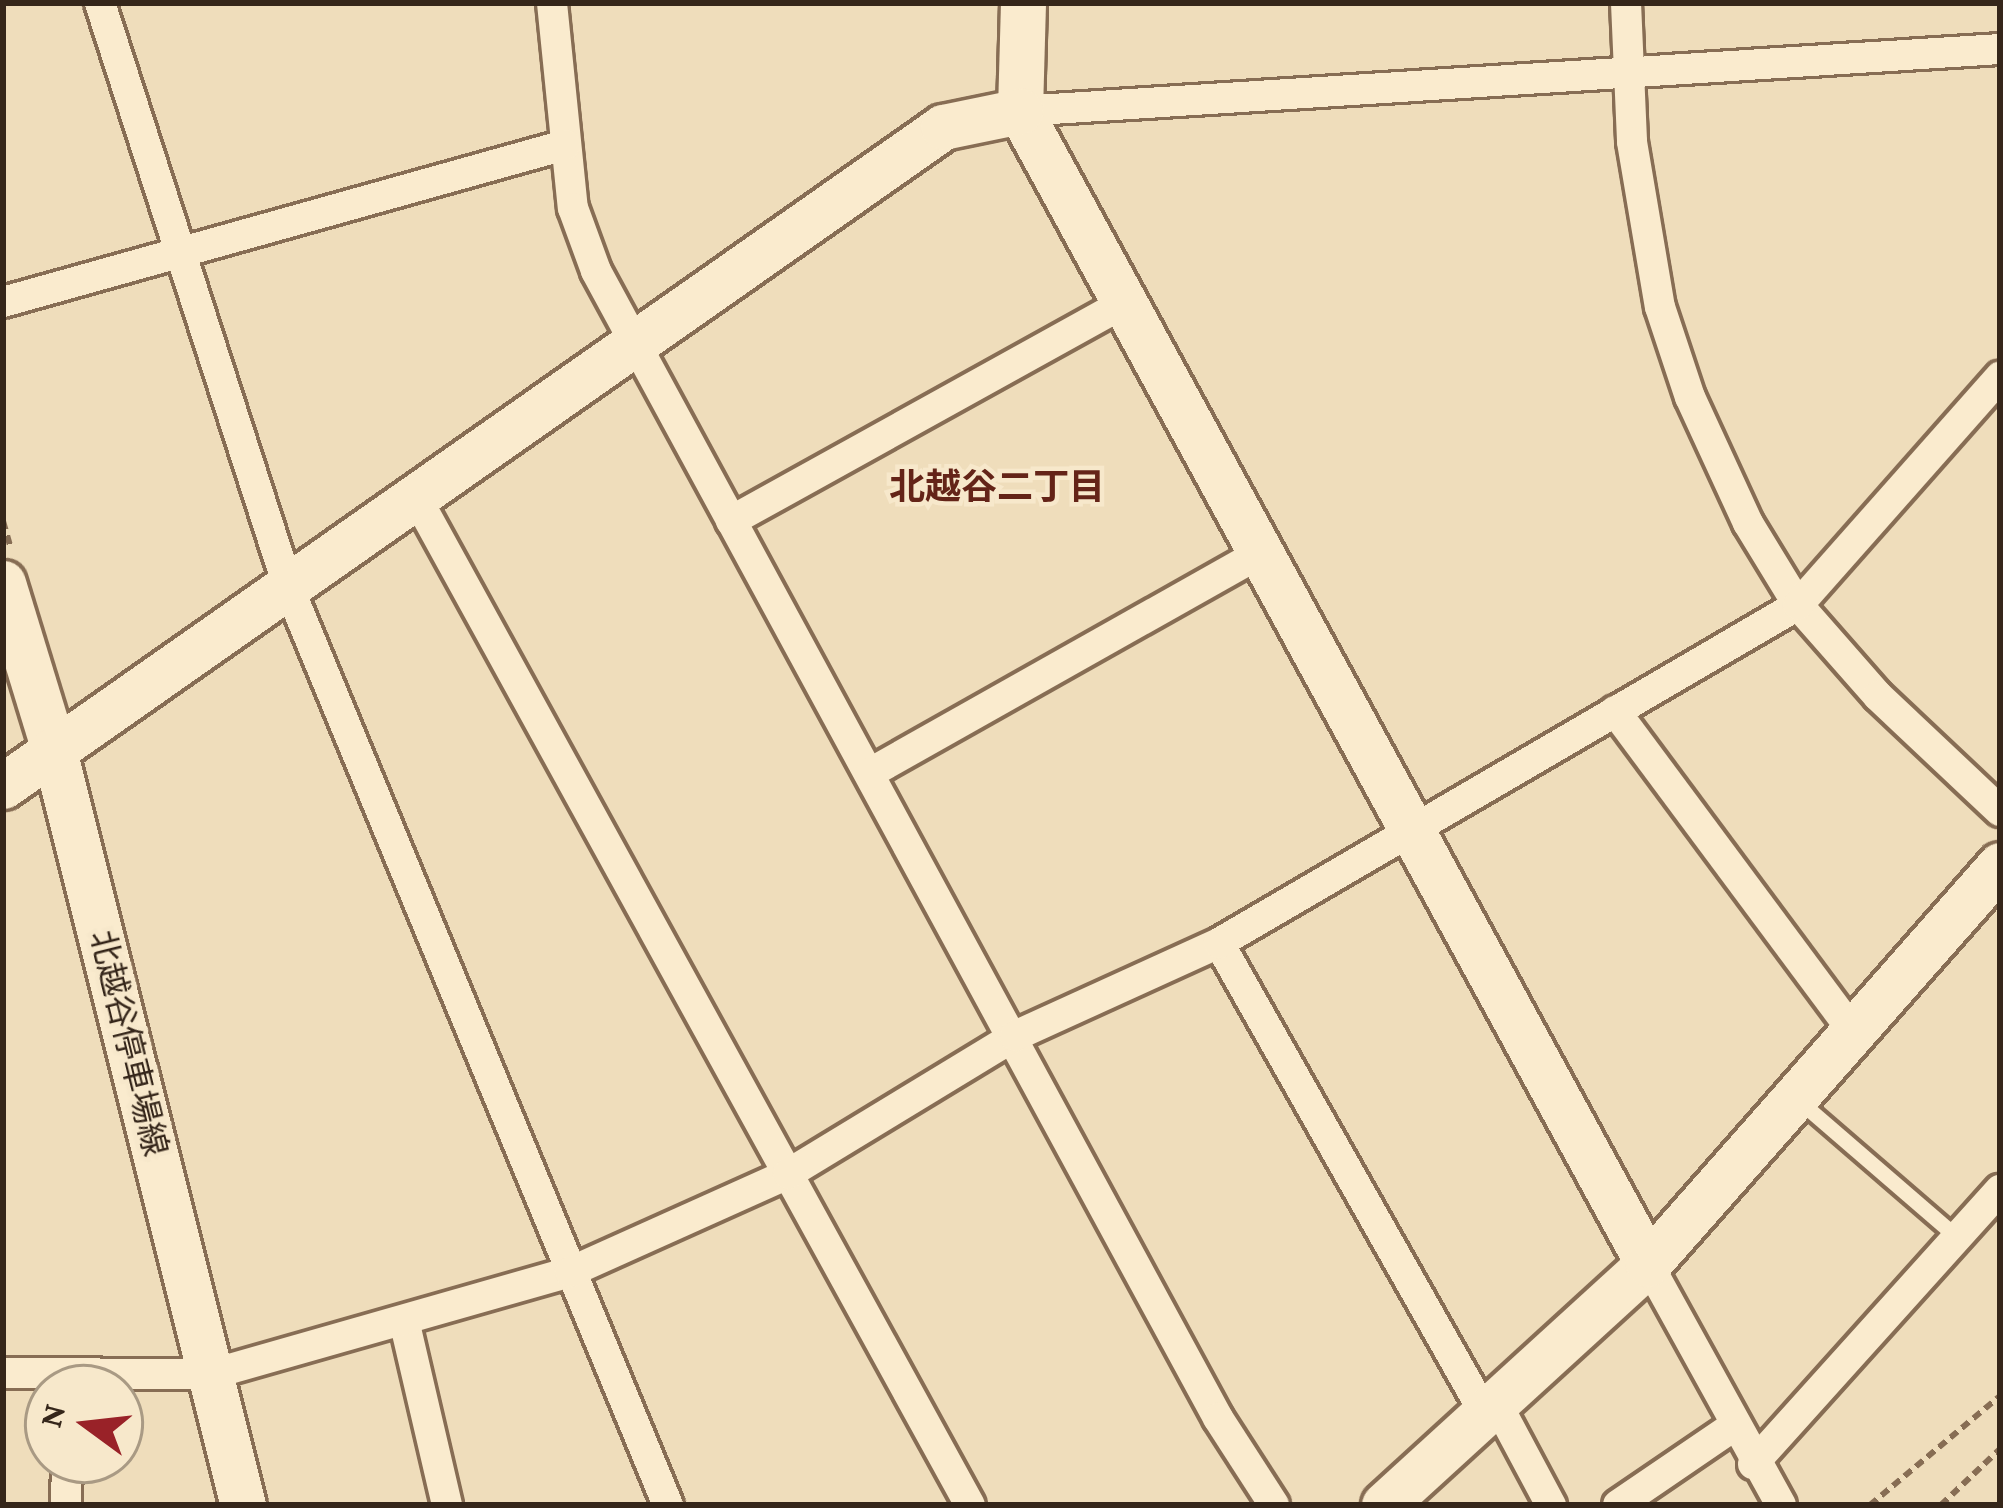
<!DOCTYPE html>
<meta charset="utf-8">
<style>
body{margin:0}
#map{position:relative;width:2003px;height:1508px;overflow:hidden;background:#efddbb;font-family:"Crimson Pro","Noto Sans JP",serif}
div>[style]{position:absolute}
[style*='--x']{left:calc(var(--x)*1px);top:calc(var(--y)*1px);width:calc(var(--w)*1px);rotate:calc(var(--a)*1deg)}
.path>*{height:6px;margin-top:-3px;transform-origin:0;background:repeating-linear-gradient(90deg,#876d54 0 9px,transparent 0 15px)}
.roads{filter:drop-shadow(3px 0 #876d54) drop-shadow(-3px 0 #876d54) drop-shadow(0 3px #876d54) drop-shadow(0 -3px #876d54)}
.lane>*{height:15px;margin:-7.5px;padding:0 7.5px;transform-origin:7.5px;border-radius:7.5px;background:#faebce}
.street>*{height:30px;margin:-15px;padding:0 15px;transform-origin:15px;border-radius:15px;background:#faebce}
.secondary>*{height:45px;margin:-22.5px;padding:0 22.5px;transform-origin:22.5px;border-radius:22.5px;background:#faebce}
span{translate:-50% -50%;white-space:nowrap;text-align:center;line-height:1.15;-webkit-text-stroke:9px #f7e8cb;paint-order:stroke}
.street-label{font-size:33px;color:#35261a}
.neighbourhood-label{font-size:36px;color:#642418;font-weight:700}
.frame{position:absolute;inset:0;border:6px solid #35261a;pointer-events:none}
.north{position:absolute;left:24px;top:1364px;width:120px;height:120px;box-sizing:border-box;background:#f7e8cb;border:3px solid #a99a84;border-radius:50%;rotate:285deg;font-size:33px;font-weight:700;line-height:48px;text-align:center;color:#35261a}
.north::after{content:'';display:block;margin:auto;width:42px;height:54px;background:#992228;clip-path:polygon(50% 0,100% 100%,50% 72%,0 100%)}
</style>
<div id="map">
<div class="path">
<div style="--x:3;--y:521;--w:26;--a:74"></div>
<div style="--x:1870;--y:1505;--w:170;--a:-40"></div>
<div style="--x:1941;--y:1505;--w:81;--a:-43.5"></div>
</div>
<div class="roads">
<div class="lane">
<div style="--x:1797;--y:1099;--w:213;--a:40.8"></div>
</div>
<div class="street">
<div style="--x:100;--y:3;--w:613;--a:72.13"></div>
<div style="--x:288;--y:586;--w:994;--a:67.54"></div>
<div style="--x:552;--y:3;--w:206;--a:84.2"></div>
<div style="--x:573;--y:208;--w:67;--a:69.9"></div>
<div style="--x:596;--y:271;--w:1305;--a:61.53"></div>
<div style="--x:1218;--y:1418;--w:103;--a:57.2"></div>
<div style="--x:1626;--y:3;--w:139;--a:87.5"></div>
<div style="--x:1632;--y:142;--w:167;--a:80.4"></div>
<div style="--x:1660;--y:307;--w:95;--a:71.6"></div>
<div style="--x:1690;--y:397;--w:139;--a:65.3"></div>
<div style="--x:1748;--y:523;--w:96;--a:58.6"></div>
<div style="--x:1798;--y:605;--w:121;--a:48.7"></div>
<div style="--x:1878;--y:696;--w:168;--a:43.3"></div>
<div style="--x:1020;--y:111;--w:982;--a:-3.62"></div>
<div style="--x:3;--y:302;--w:584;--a:-15.61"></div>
<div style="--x:416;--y:497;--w:1150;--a:61.21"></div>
<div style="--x:731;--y:521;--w:450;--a:-29"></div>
<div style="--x:1615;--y:711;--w:399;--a:53.4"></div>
<div style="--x:870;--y:773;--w:449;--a:-29.4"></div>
<div style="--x:1219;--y:943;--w:541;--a:60.54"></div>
<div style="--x:1648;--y:1264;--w:275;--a:61.1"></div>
<div style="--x:404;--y:1320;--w:190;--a:76.9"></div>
<div style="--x:3;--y:1373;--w:209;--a:0.3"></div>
<div style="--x:212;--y:1374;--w:372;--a:-15.9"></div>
<div style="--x:570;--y:1272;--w:239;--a:-24.2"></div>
<div style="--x:788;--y:1174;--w:266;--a:-31.3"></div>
<div style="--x:1015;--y:1036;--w:224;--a:-24.5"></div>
<div style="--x:1219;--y:943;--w:670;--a:-30.27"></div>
<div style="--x:1798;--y:605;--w:305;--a:-48.5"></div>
<div style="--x:1497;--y:1404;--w:115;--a:61.9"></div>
<div style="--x:1753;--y:1464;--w:369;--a:-48"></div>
<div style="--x:66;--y:1505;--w:45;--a:-88.7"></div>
<div style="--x:1618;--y:1505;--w:140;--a:-34.3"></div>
</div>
<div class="secondary">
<div style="--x:1023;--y:3;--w:108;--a:91.6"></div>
<div style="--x:1020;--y:111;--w:1313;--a:61.42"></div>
<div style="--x:3;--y:583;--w:175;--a:73"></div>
<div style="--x:54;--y:750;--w:778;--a:75.95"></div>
<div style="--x:3;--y:786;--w:1148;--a:-35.03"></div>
<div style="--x:943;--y:127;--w:79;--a:-11.7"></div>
<div style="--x:1384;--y:1505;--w:357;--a:-42.4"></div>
<div style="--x:1648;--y:1264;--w:532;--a:-48.58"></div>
</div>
</div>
<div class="street-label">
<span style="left:129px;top:1043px;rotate:76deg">北越谷停車場線</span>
</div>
<div class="neighbourhood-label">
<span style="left:997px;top:488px">北越谷二丁目</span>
</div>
<div class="frame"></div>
<div class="north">N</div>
</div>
